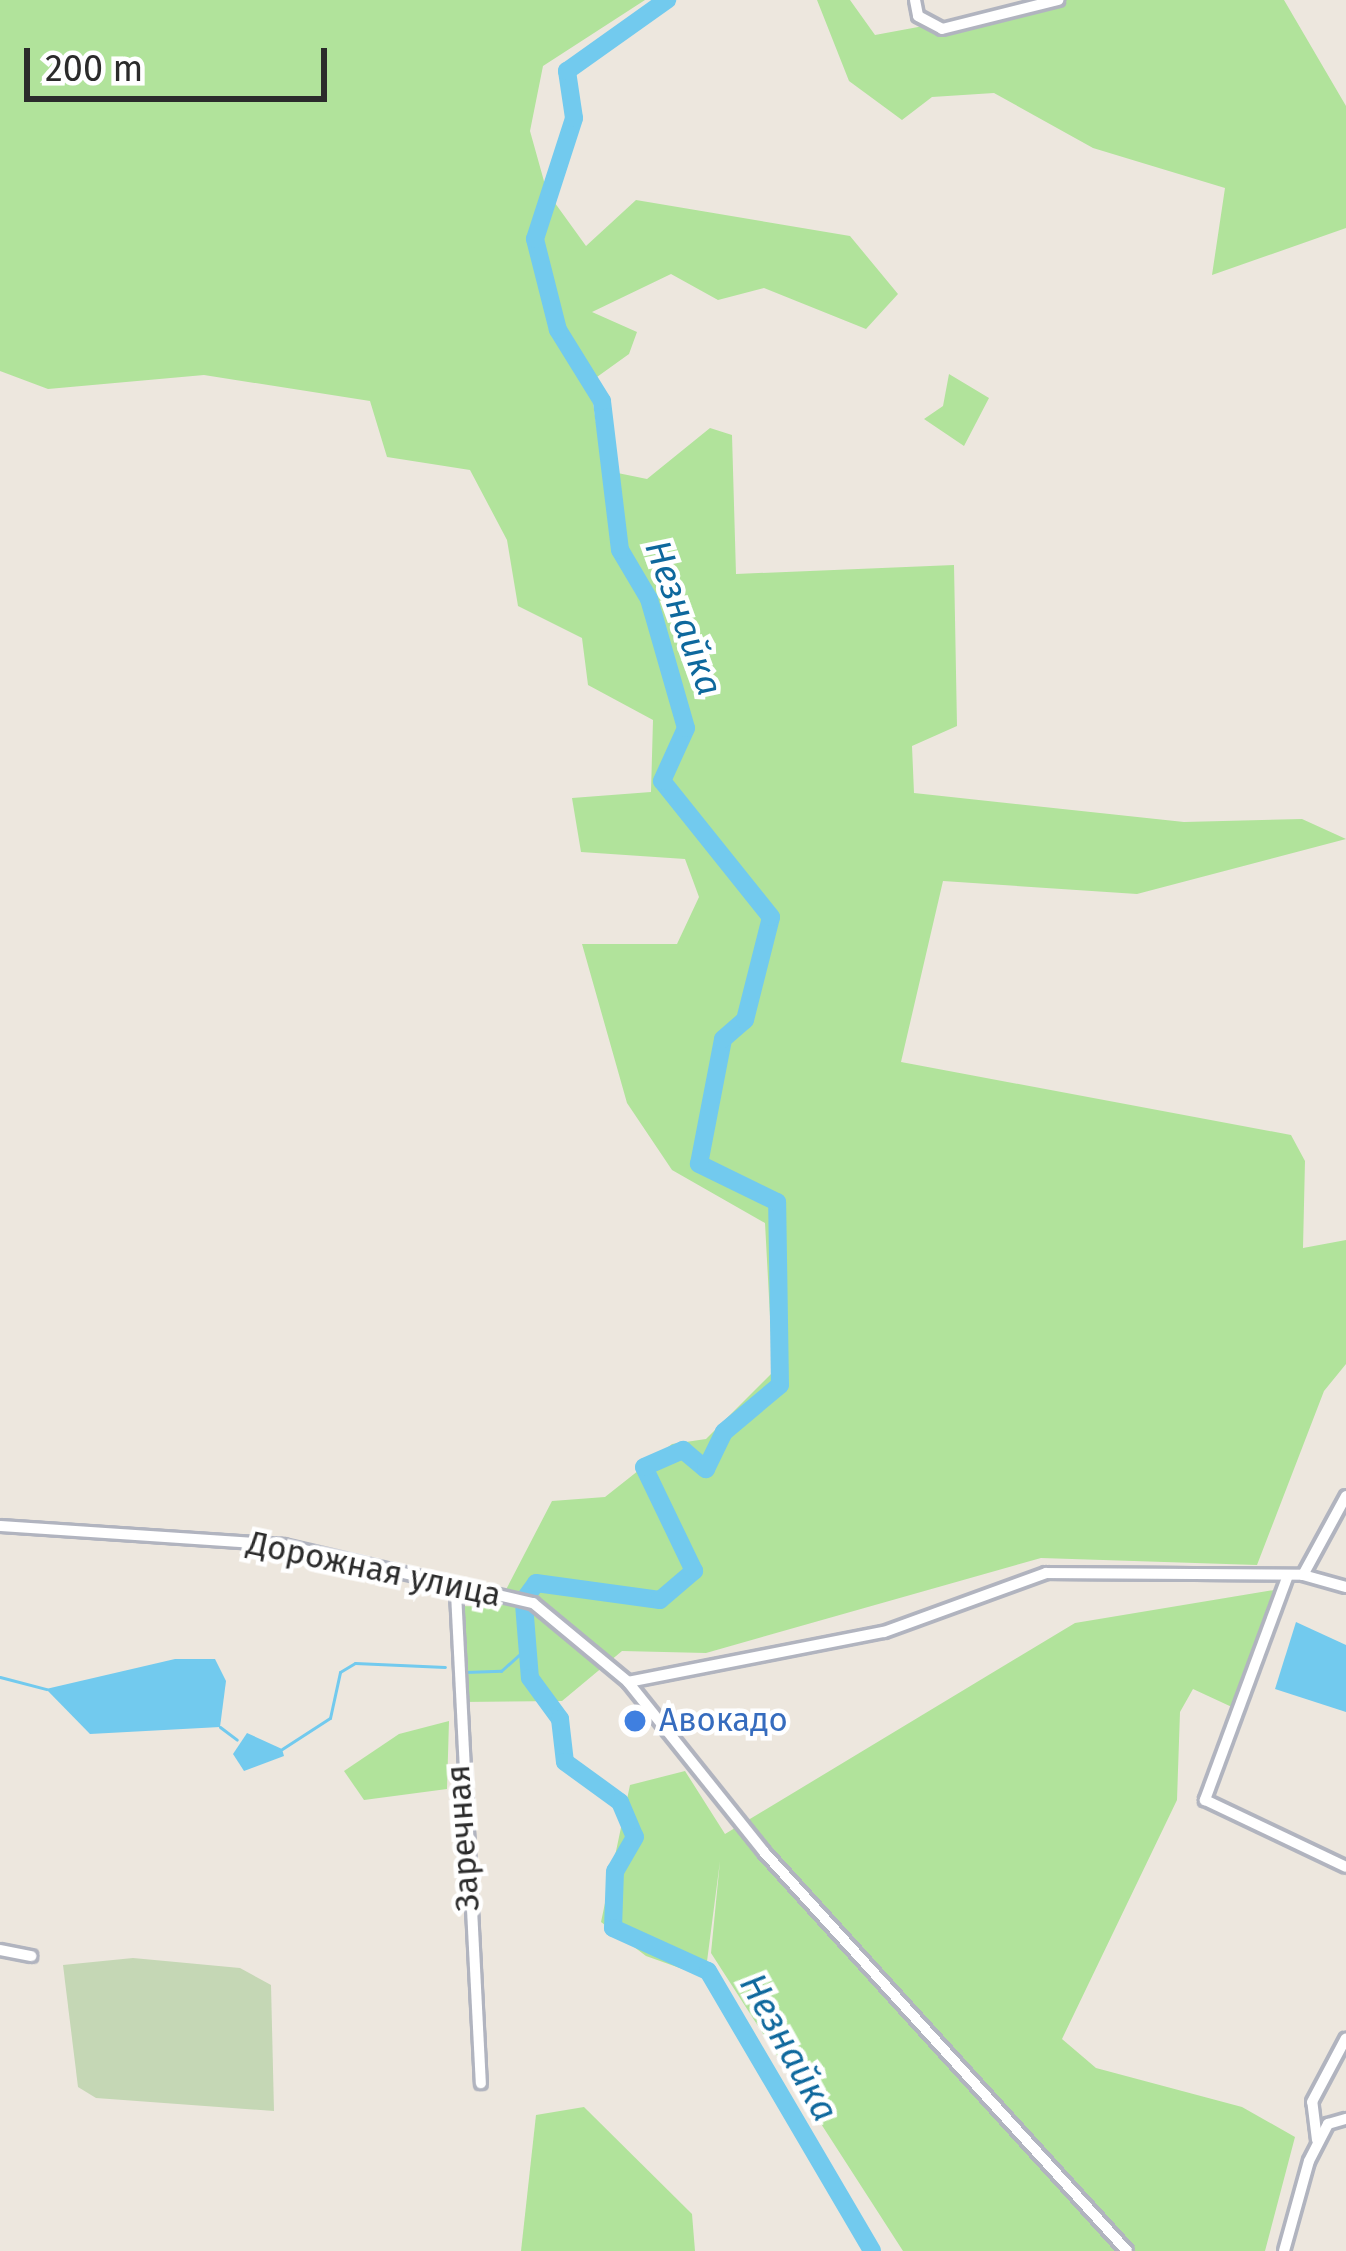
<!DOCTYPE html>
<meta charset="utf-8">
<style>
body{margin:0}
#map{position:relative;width:1346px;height:2251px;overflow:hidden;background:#ede7de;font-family:"Fira Sans",sans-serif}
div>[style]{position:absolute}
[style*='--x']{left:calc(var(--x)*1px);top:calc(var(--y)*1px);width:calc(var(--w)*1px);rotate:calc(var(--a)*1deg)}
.green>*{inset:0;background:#b1e39b}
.cemetery>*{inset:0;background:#c5d7b5}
.water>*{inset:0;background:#72caee}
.stream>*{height:3px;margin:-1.5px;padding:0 1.5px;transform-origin:1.5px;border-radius:1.5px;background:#72caee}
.river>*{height:18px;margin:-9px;padding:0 9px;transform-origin:9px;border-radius:9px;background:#72caee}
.roads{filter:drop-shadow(3px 0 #b1b4bf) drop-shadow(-3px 0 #b1b4bf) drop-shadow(0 3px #b1b4bf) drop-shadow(0 -3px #b1b4bf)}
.minor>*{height:10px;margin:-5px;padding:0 5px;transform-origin:5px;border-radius:5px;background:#fff}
.dots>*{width:33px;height:33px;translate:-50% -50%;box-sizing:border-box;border:6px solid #fff;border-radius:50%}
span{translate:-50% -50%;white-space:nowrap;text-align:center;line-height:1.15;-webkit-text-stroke:9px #fff;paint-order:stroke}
.street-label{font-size:33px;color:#2b2b2b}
.shop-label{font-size:33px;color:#366cbe}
.left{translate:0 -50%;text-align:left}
.water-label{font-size:36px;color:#0e689d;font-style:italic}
.scale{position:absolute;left:24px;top:48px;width:303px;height:54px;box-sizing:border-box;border:6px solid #2b2b2b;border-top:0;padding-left:15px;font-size:36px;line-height:42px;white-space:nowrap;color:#2b2b2b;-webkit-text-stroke:9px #fff;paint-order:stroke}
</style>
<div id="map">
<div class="green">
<div style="clip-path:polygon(0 0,645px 0,543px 66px,530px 131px,547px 192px,586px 246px,636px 200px,850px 236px,898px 294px,866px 329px,764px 288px,718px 300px,671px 274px,592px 312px,637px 332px,629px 354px,590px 382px,603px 470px,647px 479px,710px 428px,732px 435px,736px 574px,954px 565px,957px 726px,912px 746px,914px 793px,1184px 822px,1302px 819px,1346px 839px,1137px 894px,943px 881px,901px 1062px,1291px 1135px,1305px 1161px,1303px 1248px,1346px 1240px,1346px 1364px,1324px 1391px,1257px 1565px,1041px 1558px,706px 1653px,622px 1651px,562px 1701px,461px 1702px,459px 1606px,497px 1607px,552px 1501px,605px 1497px,672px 1444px,706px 1439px,773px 1372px,765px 1223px,672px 1170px,627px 1103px,582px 944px,677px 944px,699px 897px,685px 859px,581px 852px,572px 798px,651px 792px,653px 720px,588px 685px,582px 638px,518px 606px,507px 540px,470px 470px,387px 457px,370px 401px,204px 375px,48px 389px,0 371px)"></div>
<div style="clip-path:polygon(817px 0,850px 0,875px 35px,1064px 0,1284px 0,1346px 106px,1346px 228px,1212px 275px,1225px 188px,1093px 148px,994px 93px,932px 97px,902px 120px,849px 81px)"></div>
<div style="clip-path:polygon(949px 374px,989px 398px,964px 446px,924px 419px,943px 406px)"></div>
<div style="clip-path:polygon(1274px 1590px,1234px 1708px,1193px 1689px,1180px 1712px,1177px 1800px,1062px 2039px,1096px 2068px,1242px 2107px,1295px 2137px,1265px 2251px,903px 2251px,711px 1953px,720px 1861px,705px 1977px,646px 1956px,601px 1922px,630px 1785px,685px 1771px,725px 1834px,1075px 1623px)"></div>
<div style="clip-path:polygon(449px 1721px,447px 1789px,364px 1800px,344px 1771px,399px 1734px)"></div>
<div style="clip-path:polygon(584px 2107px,692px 2214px,695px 2251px,521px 2251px,536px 2115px)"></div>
</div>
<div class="cemetery">
<div style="clip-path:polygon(133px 1958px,240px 1968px,271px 1985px,274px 2111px,96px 2098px,78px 2087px,63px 1965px)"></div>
</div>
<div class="water">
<div style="clip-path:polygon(1296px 1622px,1346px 1645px,1346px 1712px,1275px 1689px)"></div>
<div style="clip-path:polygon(175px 1659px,215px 1659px,226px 1681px,220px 1727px,90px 1734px,46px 1689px)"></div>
<div style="clip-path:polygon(247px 1733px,282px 1749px,284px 1756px,244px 1771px,233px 1754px)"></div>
</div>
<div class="stream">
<div style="--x:465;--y:1672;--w:36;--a:-2"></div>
<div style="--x:501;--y:1671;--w:36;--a:-42"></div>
<div style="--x:0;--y:1677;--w:48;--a:14.6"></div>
<div style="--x:220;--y:1727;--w:21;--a:37"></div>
<div style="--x:282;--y:1749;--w:57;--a:-32.9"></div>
<div style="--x:330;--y:1718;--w:47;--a:-77.7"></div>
<div style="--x:340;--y:1672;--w:17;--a:-31"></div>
<div style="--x:355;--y:1663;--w:90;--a:2.5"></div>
</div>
<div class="river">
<div style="--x:526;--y:1597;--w:17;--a:-54"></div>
<div style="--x:536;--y:1583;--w:125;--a:7.8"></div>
<div style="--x:660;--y:1600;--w:45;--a:-40.5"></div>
<div style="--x:694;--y:1571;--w:115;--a:-115.7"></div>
<div style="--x:644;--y:1467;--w:43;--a:-23.6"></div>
<div style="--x:683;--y:1450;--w:30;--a:40"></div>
<div style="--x:706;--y:1469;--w:41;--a:-64.1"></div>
<div style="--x:724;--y:1432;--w:73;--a:-40"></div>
<div style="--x:780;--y:1385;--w:183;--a:-90.9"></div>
<div style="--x:777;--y:1202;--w:87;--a:-154"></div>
<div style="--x:699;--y:1164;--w:127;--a:-79.1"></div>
<div style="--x:723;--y:1039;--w:29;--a:-41"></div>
<div style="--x:745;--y:1020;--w:106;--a:-75.8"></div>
<div style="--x:771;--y:917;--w:174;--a:-128.7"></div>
<div style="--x:662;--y:781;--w:58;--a:-65.6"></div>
<div style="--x:686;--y:728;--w:134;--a:-106"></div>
<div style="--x:649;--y:599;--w:57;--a:-120.6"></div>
<div style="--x:620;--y:550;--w:150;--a:-96.9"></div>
<div style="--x:602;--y:401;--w:84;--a:-121.8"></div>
<div style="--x:558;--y:330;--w:94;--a:-104.2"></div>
<div style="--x:535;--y:239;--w:127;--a:-72.1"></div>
<div style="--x:574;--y:118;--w:48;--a:-98.5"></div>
<div style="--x:567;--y:71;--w:123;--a:-35.4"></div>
<div style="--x:524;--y:1604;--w:74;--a:85.4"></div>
<div style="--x:530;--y:1678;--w:51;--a:53.8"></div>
<div style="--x:560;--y:1719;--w:43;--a:83.4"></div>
<div style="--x:565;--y:1762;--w:68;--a:36"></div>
<div style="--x:620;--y:1802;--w:38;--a:67"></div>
<div style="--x:635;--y:1837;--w:39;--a:120"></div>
<div style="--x:615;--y:1871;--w:57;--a:92"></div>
<div style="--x:613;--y:1928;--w:104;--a:24.4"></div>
<div style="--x:708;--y:1971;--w:324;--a:59.6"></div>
</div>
<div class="roads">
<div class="minor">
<div style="--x:915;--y:0;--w:16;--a:79"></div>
<div style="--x:918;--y:16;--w:27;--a:28"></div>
<div style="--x:942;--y:29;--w:120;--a:-14"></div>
<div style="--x:0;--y:1526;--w:284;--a:3.8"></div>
<div style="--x:283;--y:1545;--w:257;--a:13.1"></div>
<div style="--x:533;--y:1603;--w:124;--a:39.7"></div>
<div style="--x:628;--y:1682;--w:261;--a:-11.1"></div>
<div style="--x:884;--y:1632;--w:172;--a:-20"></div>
<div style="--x:1046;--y:1573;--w:257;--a:0.4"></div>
<div style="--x:1303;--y:1575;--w:90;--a:-61.4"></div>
<div style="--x:1303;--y:1575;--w:45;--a:15.6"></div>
<div style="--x:1287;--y:1578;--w:237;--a:110.3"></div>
<div style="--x:1205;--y:1800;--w:156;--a:25.4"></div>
<div style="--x:456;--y:1593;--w:491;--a:87.1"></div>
<div style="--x:628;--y:1682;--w:218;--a:51.3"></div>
<div style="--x:764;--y:1852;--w:539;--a:47.7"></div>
<div style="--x:0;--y:1950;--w:32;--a:11"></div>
<div style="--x:1317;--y:2140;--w:38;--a:-97"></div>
<div style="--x:1312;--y:2102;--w:72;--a:-62"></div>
<div style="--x:1284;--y:2251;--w:93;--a:-74.5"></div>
<div style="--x:1309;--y:2161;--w:42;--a:-62.8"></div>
<div style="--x:1328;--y:2124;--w:19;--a:-16"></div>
</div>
</div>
<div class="dots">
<div style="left:635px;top:1721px;background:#3f7fe0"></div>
</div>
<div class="street-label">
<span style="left:374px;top:1570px;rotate:12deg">Дорожная улица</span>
<span style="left:464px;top:1838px;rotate:-94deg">Заречная</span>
</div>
<div class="shop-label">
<span class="left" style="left:659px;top:1721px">Авокадо</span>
</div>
<div class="water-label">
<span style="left:683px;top:618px;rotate:70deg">Незнайка</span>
<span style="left:788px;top:2048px;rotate:61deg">Незнайка</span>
</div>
<div class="scale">200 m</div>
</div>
